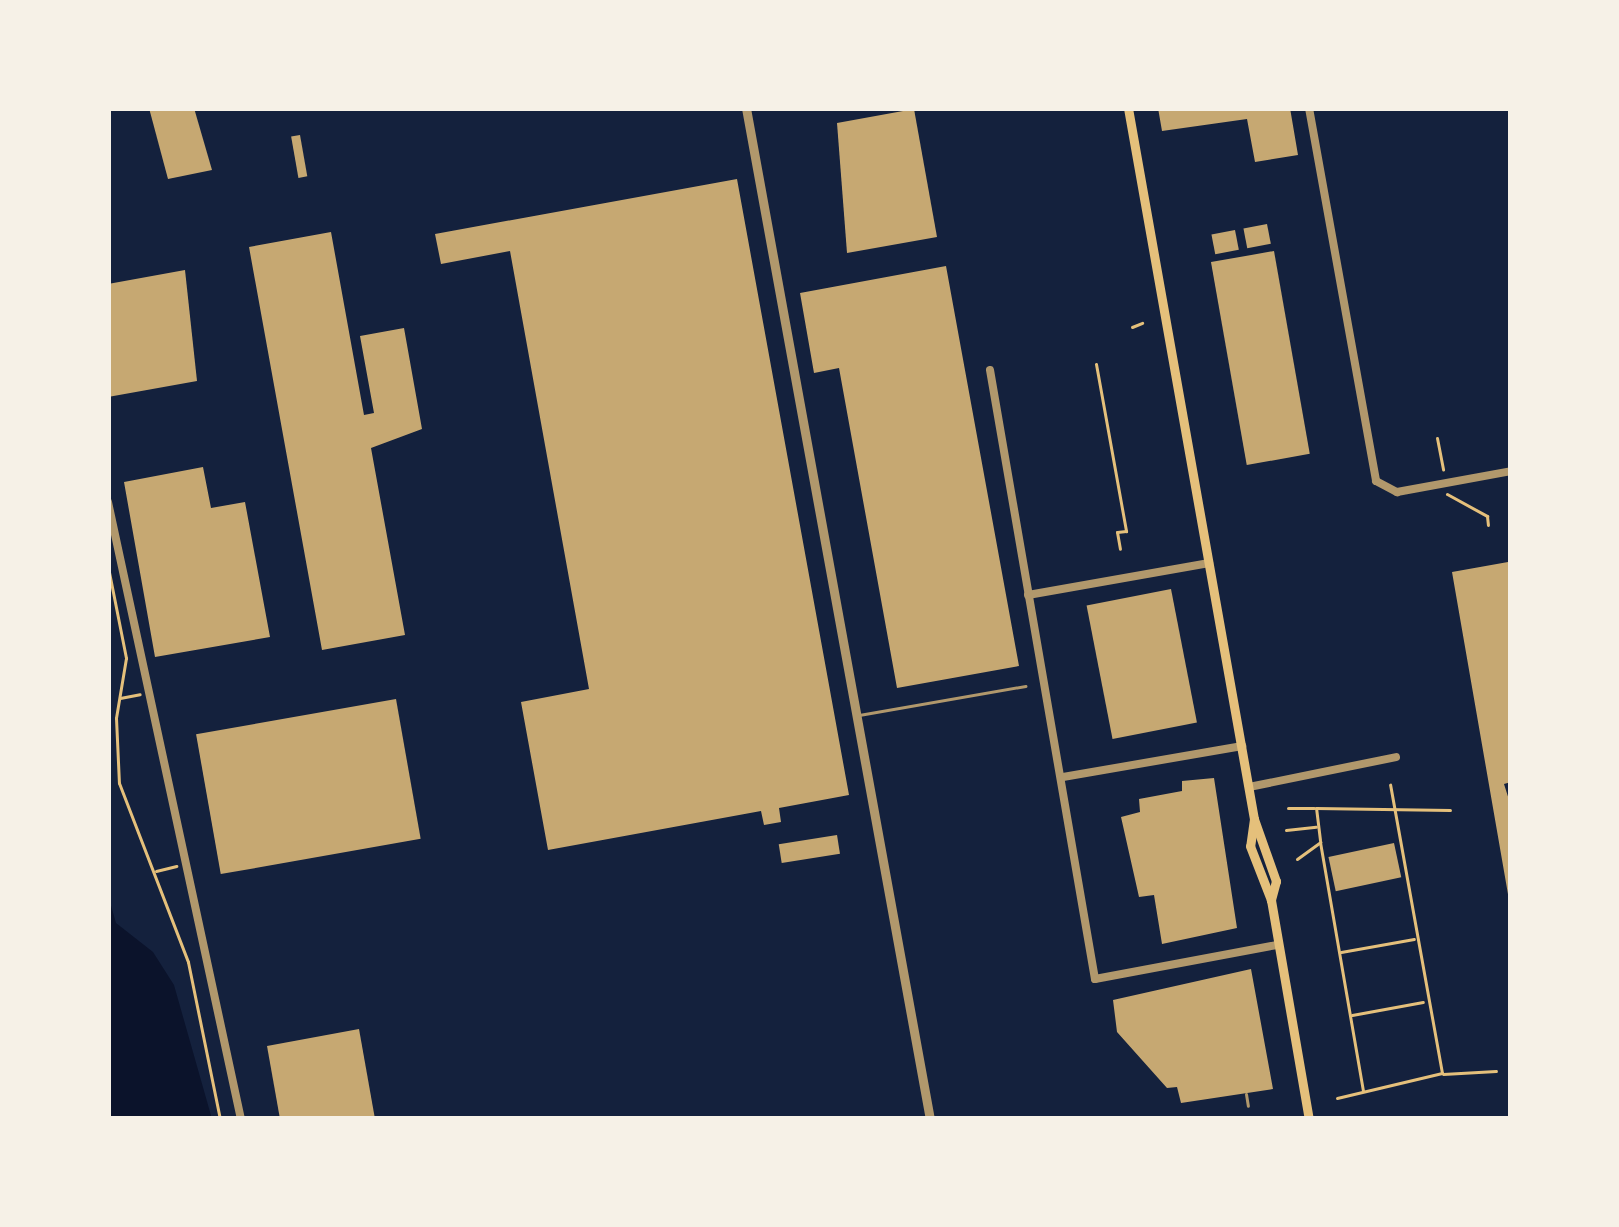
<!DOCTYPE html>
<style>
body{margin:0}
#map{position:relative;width:1619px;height:1227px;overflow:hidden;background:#14213d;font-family:"Source Sans 3",sans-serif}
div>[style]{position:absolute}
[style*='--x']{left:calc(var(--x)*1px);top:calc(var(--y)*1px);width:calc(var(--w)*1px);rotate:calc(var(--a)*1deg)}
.water>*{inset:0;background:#0b132b}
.building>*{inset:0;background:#c6a872;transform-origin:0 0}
.path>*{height:3px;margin:-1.5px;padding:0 1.5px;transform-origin:1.5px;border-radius:1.5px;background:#e5c07b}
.service>*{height:3px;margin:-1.5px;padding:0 1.5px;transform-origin:1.5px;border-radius:1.5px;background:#b1986c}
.minor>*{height:8px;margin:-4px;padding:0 4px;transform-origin:4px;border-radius:4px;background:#b1986c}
.tertiary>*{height:9px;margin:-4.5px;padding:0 4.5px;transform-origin:4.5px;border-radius:4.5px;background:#b1986c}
.secondary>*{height:9px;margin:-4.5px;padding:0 4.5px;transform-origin:4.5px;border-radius:4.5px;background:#e5c07b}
span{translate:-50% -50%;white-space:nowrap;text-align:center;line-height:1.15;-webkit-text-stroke:12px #f6f1e7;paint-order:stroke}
.frame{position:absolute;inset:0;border:111px solid #f6f1e7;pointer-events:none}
</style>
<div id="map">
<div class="water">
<div style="clip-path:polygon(108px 895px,116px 923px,153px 952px,174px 985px,212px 1119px,108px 1119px)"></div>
</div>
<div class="building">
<div style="clip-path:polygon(149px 108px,194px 108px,212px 170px,168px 179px)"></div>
<div style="clip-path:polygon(1158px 108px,1290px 108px,1298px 155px,1255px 162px,1247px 119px,1162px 131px)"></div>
<div style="clip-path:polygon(914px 109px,937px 237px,847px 253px,837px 123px)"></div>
<div style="left:300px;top:135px;width:42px;height:9px;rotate:80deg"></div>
<div style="clip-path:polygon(737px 179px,849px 795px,779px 808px,781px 822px,764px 825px,761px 811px,548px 850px,521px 702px,589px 689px,510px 251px,441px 264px,435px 234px)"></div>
<div style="left:1267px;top:224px;width:20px;height:24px;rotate:79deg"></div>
<div style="left:1235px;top:230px;width:20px;height:24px;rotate:79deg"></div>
<div style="clip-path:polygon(331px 232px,364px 415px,374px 413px,360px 336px,404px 328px,422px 429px,371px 448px,405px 635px,322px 650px,249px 247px)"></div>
<div style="left:1274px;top:251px;width:206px;height:64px;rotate:80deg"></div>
<div style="clip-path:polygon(946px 266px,1019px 666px,897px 688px,839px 368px,814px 373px,800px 293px)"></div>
<div style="clip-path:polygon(185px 270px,197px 381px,108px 397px,108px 284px)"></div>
<div style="clip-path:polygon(203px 467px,211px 508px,245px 502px,270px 637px,155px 657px,124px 482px)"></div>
<div style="clip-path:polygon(1511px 540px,1511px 782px,1504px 784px,1511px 806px,1509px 900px,1452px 572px,1508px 562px)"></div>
<div style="left:1171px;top:589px;width:136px;height:86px;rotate:79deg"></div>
<div style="left:396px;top:699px;width:142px;height:203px;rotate:80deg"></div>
<div style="clip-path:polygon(1214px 778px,1237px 928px,1162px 944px,1154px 895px,1139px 897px,1121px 817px,1140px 812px,1139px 799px,1182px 791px,1182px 781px)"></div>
<div style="left:837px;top:835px;width:19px;height:59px;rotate:81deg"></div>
<div style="left:1394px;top:843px;width:35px;height:67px;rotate:78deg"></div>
<div style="clip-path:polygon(1251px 969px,1273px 1089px,1181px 1103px,1177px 1087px,1167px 1088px,1117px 1032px,1113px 1000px)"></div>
<div style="clip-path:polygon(359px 1029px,375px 1119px,280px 1119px,267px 1046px)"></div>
</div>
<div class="path">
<div style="--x:1132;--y:327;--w:11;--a:-22"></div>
<div style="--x:1096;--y:364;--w:170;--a:79.8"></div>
<div style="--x:1126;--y:531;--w:9;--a:174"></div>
<div style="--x:1117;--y:532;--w:17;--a:80"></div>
<div style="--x:1437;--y:438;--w:32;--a:79"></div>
<div style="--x:1447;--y:494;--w:46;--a:28.8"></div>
<div style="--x:1487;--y:516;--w:9;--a:84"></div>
<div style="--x:108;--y:567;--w:93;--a:78.8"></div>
<div style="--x:126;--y:658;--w:61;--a:99.5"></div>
<div style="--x:116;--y:718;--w:65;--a:87.4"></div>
<div style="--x:119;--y:783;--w:192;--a:68.9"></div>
<div style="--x:188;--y:962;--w:160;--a:78.5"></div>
<div style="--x:120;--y:698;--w:20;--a:-11"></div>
<div style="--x:1288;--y:808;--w:26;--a:0"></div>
<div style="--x:1286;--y:830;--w:30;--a:-6"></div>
<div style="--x:1320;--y:840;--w:32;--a:-97"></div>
<div style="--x:1316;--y:808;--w:134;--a:0.9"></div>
<div style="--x:1297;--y:859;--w:29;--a:-36"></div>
<div style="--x:1320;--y:842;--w:252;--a:80.2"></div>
<div style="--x:156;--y:871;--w:21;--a:-14"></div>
<div style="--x:1341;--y:952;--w:74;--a:-10.1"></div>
<div style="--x:1352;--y:1015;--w:72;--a:-10.4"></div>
<div style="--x:1443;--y:1074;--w:53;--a:-3.2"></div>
<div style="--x:1337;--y:1098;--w:108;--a:-13.4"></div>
<div style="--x:1442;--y:1073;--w:293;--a:-100.2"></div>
</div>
<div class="service">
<div style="--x:859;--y:715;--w:169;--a:-9.9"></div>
<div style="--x:1246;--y:1094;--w:12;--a:81"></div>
</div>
<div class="minor">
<div style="--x:1309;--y:108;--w:379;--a:79.8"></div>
<div style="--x:1376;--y:481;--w:24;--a:28"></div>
<div style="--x:1397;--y:492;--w:116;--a:-10.4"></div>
<div style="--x:990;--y:370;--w:618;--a:80.22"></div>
<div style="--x:1095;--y:979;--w:185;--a:-10.6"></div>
<div style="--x:108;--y:502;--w:631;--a:77.84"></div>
<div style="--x:1028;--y:595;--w:184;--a:-10"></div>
<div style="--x:1063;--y:777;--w:182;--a:-9.8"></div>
<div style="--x:1249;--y:787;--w:150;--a:-11.5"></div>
</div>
<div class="tertiary">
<div style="--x:746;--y:108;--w:1028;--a:79.69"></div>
</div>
<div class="secondary">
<div style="--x:1128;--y:108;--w:722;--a:79.95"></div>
<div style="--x:1254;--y:819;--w:27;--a:98"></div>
<div style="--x:1250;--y:846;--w:58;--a:68.7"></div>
<div style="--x:1254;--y:819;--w:66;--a:70.5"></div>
<div style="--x:1276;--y:881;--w:20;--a:105"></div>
<div style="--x:1271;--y:900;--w:222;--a:80.2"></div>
</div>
<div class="frame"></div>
</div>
